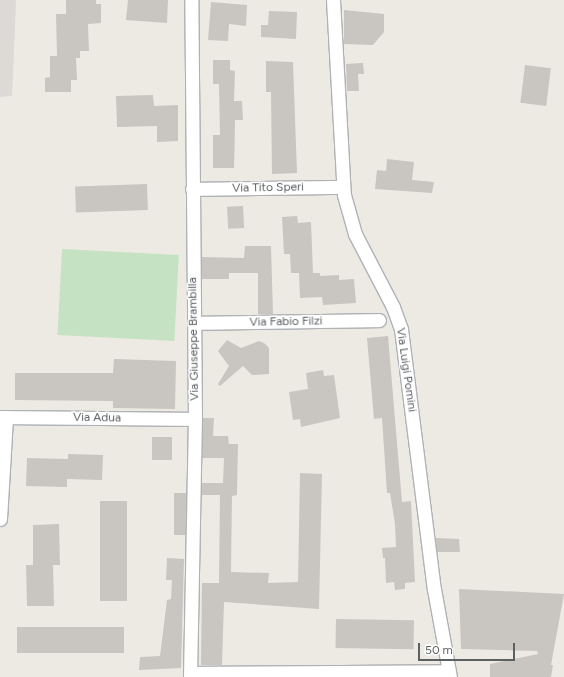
<!DOCTYPE html>
<style>
body{margin:0}
#map{position:relative;width:564px;height:677px;overflow:hidden;background:#edeae4;font-family:Figtree,sans-serif}
div>[style]{position:absolute}
[style*='--x']{left:calc(var(--x)*1px);top:calc(var(--y)*1px);width:calc(var(--w)*1px);rotate:calc(var(--a)*1deg)}
.industrial>*{inset:0;background:#dcd9d6}
.green>*{inset:0;background:#c5e3c2;transform-origin:0 0}
.building>*{inset:0;background:#c9c5c0;transform-origin:0 0}
.roads{filter:drop-shadow(1px 0 #afb2b5) drop-shadow(-1px 0 #afb2b5) drop-shadow(0 1px #afb2b5) drop-shadow(0 -1px #afb2b5)}
.minor>*{height:13px;margin:-6.5px;padding:0 6.5px;transform-origin:6.5px;border-radius:6.5px;background:#fff}
span{translate:-50% -50%;white-space:nowrap;text-align:center;line-height:1.15;-webkit-text-stroke:3px #fff;paint-order:stroke}
.street-label{font-size:12px;color:#5c6063}
.scale{position:absolute;left:418px;top:643px;width:97px;height:18px;box-sizing:border-box;border:2px solid #5c6063;border-top:0;padding-left:5px;font-size:12px;line-height:14px;white-space:nowrap;color:#5c6063;-webkit-text-stroke:3px #fff;paint-order:stroke}
</style>
<div id="map">
<div class="industrial">
<div style="clip-path:polygon(0 0,16px 0,12px 96px,0 97px)"></div>
</div>
<div class="green">
<div style="left:62px;top:249px;width:117px;height:86px;rotate:3deg"></div>
</div>
<div class="building">
<div style="clip-path:polygon(66px 0,96px 0,96px 4px,101px 4px,101px 23px,88px 24px,89px 51px,80px 51px,80px 58px,76px 58px,77px 80px,71px 80px,71px 92px,45px 92px,45px 78px,50px 77px,50px 56px,57px 56px,56px 14px,66px 14px)"></div>
<div style="clip-path:polygon(128px 0,168px 0,167px 23px,126px 20px)"></div>
<div style="clip-path:polygon(211px 2px,247px 5px,246px 26px,229px 24px,228px 41px,208px 40px)"></div>
<div style="clip-path:polygon(344px 10px,384px 14px,384px 32px,373px 45px,344px 44px)"></div>
<div style="clip-path:polygon(269px 11px,297px 12px,296px 39px,261px 37px,261px 25px,268px 25px)"></div>
<div style="clip-path:polygon(213px 60px,230px 60px,230px 70px,235px 71px,234px 101px,242px 101px,243px 120px,235px 120px,235px 125px,234px 168px,213px 168px,213px 135px,220px 135px,219px 84px,213px 84px)"></div>
<div style="clip-path:polygon(266px 61px,293px 62px,297px 173px,272px 174px,271px 92px,266px 92px)"></div>
<div style="clip-path:polygon(363px 63px,364px 74px,358px 74px,359px 91px,347px 91px,346px 64px)"></div>
<div style="left:525px;top:65px;width:26px;height:38px;rotate:7deg"></div>
<div style="clip-path:polygon(153px 95px,154px 106px,178px 105px,178px 141px,157px 142px,157px 126px,117px 127px,116px 96px)"></div>
<div style="clip-path:polygon(387px 159px,414px 162px,412px 180px,434px 182px,432px 193px,375px 189px,377px 170px,386px 171px)"></div>
<div style="left:147px;top:184px;width:26px;height:72px;rotate:88deg"></div>
<div style="left:243px;top:206px;width:22px;height:16px;rotate:87deg"></div>
<div style="clip-path:polygon(297px 216px,298px 223px,311px 222px,313px 273px,320px 273px,320px 276px,339px 275px,339px 280px,354px 279px,356px 303px,323px 305px,322px 297px,300px 298px,299px 273px,291px 273px,290px 254px,284px 254px,282px 217px)"></div>
<div style="clip-path:polygon(245px 246px,271px 246px,273px 314px,258px 314px,258px 273px,229px 273px,229px 279px,202px 279px,201px 257px,244px 258px)"></div>
<div style="clip-path:polygon(388px 336px,402px 502px,411px 501px,415px 582px,405px 583px,405px 589px,395px 590px,394px 582px,386px 583px,385px 558px,383px 558px,382px 548px,396px 547px,395px 524px,390px 493px,387px 493px,382px 418px,374px 419px,367px 338px)"></div>
<div style="clip-path:polygon(227px 340px,241px 348px,259px 341px,264px 343px,269px 348px,269px 374px,252px 375px,243px 366px,220px 386px,218px 384px,229px 366px,218px 351px)"></div>
<div style="clip-path:polygon(114px 359px,176px 361px,175px 409px,113px 408px,113px 401px,15px 400px,15px 373px,113px 373px)"></div>
<div style="clip-path:polygon(323px 370px,324px 376px,334px 375px,340px 418px,301px 427px,300px 419px,293px 420px,289px 392px,308px 389px,306px 373px)"></div>
<div style="clip-path:polygon(203px 418px,214px 418px,213px 436px,228px 436px,229px 444px,238px 444px,237px 495px,232px 496px,231px 572px,269px 573px,268px 583px,298px 582px,300px 473px,322px 474px,319px 609px,224px 602px,222px 665px,201px 665px,202px 583px,219px 583px,220px 495px,202px 495px,202px 483px,223px 483px,224px 458px,202px 458px)"></div>
<div style="left:152px;top:437px;width:20px;height:23px"></div>
<div style="clip-path:polygon(68px 454px,103px 455px,102px 480px,67px 479px,67px 487px,26px 486px,27px 458px,68px 459px)"></div>
<div style="left:174px;top:493px;width:12px;height:42px"></div>
<div style="left:127px;top:501px;width:100px;height:27px;rotate:90deg"></div>
<div style="clip-path:polygon(59px 524px,60px 565px,53px 565px,54px 606px,27px 606px,26px 565px,33px 565px,33px 525px)"></div>
<div style="clip-path:polygon(436px 538px,459px 539px,460px 552px,437px 552px)"></div>
<div style="clip-path:polygon(167px 558px,184px 559px,181px 668px,139px 670px,140px 657px,160px 656px,167px 600px,171px 599px,172px 580px,166px 580px)"></div>
<div style="clip-path:polygon(459px 589px,564px 594px,551px 665px,553px 665px,551px 677px,490px 677px,490px 664px,538px 654px,537px 651px,461px 649px)"></div>
<div style="left:336px;top:619px;width:78px;height:29px;rotate:1deg"></div>
<div style="left:124px;top:627px;width:26px;height:107px;rotate:90deg"></div>
</div>
<div class="roads">
<div class="minor">
<div style="--x:333;--y:0;--w:195;--a:86.8"></div>
<div style="--x:344;--y:195;--w:41;--a:74.2"></div>
<div style="--x:355;--y:234;--w:82;--a:62.5"></div>
<div style="--x:393;--y:307;--w:23;--a:70"></div>
<div style="--x:401;--y:329;--w:262;--a:82.8"></div>
<div style="--x:434;--y:589;--w:89;--a:79.7"></div>
<div style="--x:192;--y:189;--w:151;--a:-0.8"></div>
<div style="--x:194;--y:323;--w:185;--a:-0.9"></div>
<div style="--x:0;--y:417;--w:195;--a:0.6"></div>
<div style="--x:0;--y:519;--w:102;--a:-86.6"></div>
<div style="--x:191;--y:673;--w:258;--a:-0.4"></div>
<div style="--x:190;--y:677;--w:258;--a:-88.9"></div>
<div style="--x:195;--y:419;--w:419;--a:-90.5"></div>
</div>
</div>
<div class="street-label">
<span style="left:268px;top:188px;rotate:-1deg">Via Tito Speri</span>
<span style="left:286px;top:322px;rotate:-1deg">Via Fabio Filzi</span>
<span style="left:194px;top:339px;rotate:-91deg">Via Giuseppe Brambilla</span>
<span style="left:406px;top:370px;rotate:82deg">Via Luigi Pomini</span>
<span style="left:97px;top:418px;rotate:1deg">Via Adua</span>
</div>
<div class="scale">50 m</div>
</div>
